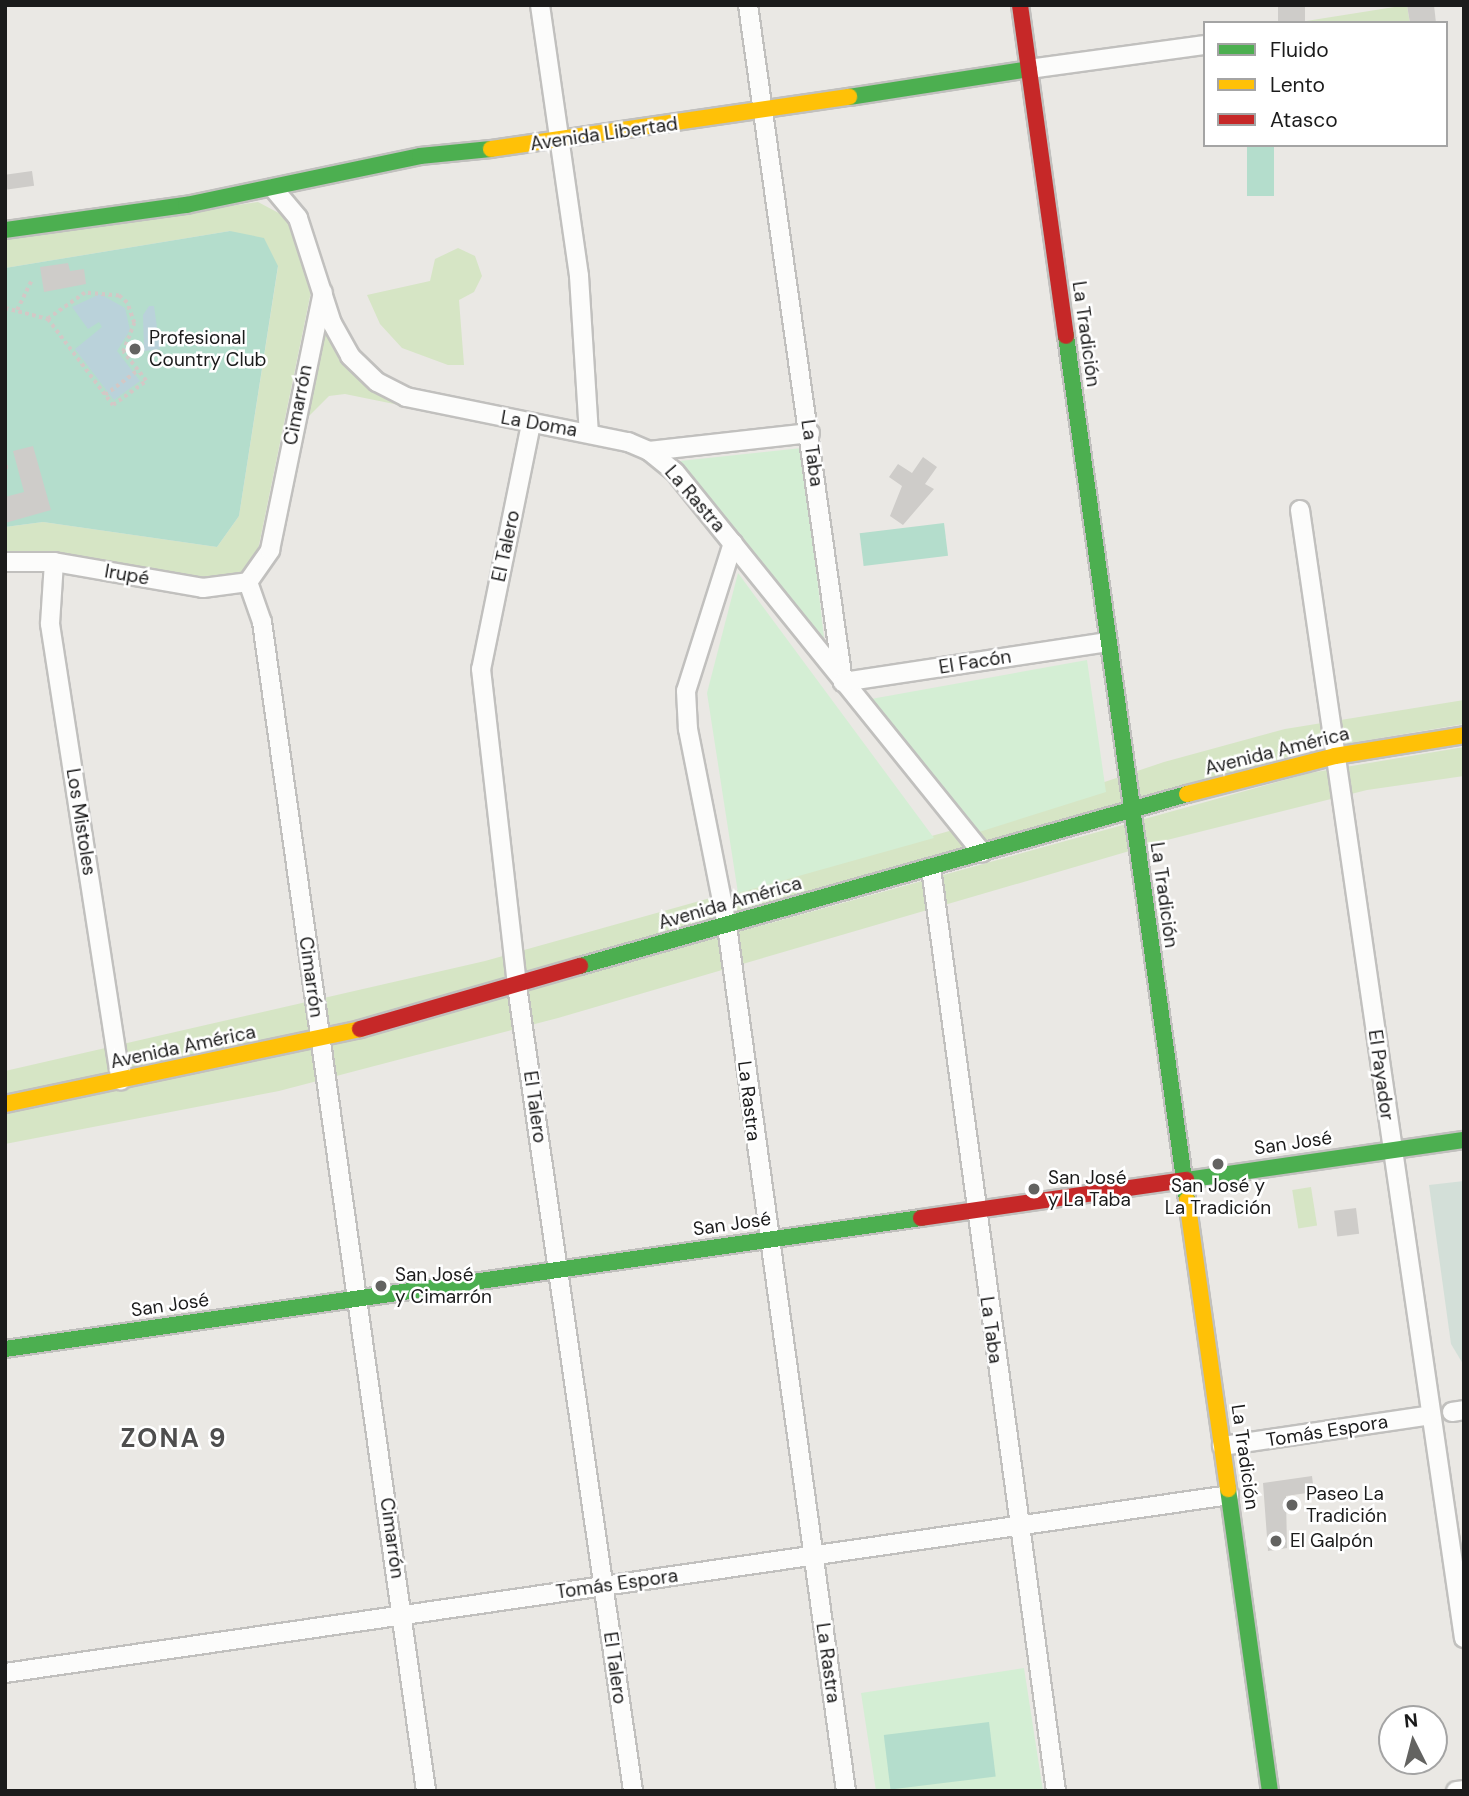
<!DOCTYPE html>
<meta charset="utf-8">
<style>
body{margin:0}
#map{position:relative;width:1469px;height:1796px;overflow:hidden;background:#eae8e4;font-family:"DM Sans",sans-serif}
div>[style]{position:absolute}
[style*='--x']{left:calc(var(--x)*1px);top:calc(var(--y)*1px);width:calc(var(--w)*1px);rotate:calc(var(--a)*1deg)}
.grass>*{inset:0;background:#d6e5c5;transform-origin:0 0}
.wetland>*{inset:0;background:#d3dfd8}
.park>*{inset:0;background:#d4eed4}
.pitch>*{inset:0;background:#b4ddcc;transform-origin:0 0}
.water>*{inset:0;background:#bad2da}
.building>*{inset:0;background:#ceccc9;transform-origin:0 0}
.path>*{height:3.5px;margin-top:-1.75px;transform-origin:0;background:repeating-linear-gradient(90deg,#d3c8c6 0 3.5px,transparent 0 7px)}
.roads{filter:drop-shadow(2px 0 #c1c0be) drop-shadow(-2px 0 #c1c0be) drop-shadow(0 2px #c1c0be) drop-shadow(0 -2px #c1c0be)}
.street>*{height:18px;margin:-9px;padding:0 9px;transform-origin:9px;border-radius:9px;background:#fcfcfb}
.fast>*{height:16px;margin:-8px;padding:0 8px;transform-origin:8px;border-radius:8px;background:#4caf50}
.slow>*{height:16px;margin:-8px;padding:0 8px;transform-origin:8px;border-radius:8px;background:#ffc107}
.jam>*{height:16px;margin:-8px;padding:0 8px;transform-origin:8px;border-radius:8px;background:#c62828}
.dots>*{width:19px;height:19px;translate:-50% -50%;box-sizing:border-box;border:4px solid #fff;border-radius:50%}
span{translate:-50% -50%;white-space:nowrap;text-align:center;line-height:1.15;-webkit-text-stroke:5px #fff;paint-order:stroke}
.street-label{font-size:19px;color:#1b1b1b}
.poi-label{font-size:19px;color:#1b1b1b}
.left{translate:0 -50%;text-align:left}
.district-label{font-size:26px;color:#4e4e4e;font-weight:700;letter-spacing:2px}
.frame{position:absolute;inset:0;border:7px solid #1b1b1b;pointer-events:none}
.legend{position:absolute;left:1203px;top:21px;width:245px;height:126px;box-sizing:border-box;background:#fff;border:2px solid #a4a4a4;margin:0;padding:9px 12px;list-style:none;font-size:21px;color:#1b1b1b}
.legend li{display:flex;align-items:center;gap:14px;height:35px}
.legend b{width:35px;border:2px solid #a4a4a4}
.north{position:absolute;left:1378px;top:1705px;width:70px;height:70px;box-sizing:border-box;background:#fff;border:2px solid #a4a4a4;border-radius:50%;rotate:354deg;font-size:19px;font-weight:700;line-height:28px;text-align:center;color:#1b1b1b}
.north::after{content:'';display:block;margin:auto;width:24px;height:32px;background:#636361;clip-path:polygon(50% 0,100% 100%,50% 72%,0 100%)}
</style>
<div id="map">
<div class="grass">
<div style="left:1407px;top:5px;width:18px;height:102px;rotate:81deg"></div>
<div style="clip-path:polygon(258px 202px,290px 219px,313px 282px,257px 555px,243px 574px,196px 581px,45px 553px,5px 555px,5px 527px,43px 522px,217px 547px,239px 516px,278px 267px,230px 231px,5px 268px,5px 240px)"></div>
<div style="clip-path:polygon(458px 248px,475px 256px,482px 276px,474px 292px,459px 300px,464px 365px,448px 365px,402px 348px,380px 324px,367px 295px,430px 281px,435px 259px)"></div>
<div style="clip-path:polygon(320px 318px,356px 374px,404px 406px,345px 394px,329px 396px,308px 417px,303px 414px)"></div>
<div style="clip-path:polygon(1464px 700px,1464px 724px,1315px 749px,415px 1007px,5px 1095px,5px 1071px,485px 961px,1003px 816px,1164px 762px,1285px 729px)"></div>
<div style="clip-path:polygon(1464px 747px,1464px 776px,1367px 790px,1167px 840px,558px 1018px,279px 1091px,5px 1144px,5px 1112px,713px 939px,1310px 773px)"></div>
<div style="left:1311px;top:1187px;width:39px;height:19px;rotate:81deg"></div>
</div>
<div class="wetland">
<div style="clip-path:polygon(1464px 1181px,1464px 1364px,1463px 1364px,1451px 1344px,1429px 1185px)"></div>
</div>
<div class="park">
<div style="clip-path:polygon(802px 448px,825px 646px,680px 461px)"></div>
<div style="clip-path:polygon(738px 573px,934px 838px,738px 893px,707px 693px)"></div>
<div style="clip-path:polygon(1087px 660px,1106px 792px,979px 832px,871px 699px)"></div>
<div style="clip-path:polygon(1024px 1668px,1043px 1791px,876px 1791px,861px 1693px)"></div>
</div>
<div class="pitch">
<div style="left:1247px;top:145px;width:27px;height:51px"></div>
<div style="clip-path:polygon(230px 231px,264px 238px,278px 266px,239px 516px,217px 547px,43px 522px,5px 527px,5px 268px)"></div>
<div style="left:944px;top:523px;width:33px;height:85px;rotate:83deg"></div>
<div style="left:989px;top:1722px;width:55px;height:106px;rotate:83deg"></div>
</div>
<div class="water">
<div style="clip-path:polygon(100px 294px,125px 308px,130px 330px,117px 351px,140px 381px,114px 400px,75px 349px,102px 327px,99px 322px,88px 329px,72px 307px)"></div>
<div style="clip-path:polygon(149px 306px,154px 306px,160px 349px,144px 351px,143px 315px)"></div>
</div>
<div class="building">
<div style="left:1278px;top:5px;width:27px;height:18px"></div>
<div style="clip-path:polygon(1407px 5px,1434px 5px,1436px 23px,1410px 23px)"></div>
<div style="left:32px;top:171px;width:15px;height:27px;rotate:82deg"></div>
<div style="clip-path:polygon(68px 263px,70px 271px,84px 269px,86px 284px,44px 292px,40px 267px)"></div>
<div style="clip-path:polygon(33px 446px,51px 510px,5px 523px,5px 497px,24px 492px,13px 451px)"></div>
<div style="clip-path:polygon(923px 457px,937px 467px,925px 484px,934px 489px,903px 525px,890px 516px,902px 486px,889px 477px,898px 464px,912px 473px)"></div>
<div style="left:1356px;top:1208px;width:26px;height:22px;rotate:83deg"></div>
<div style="clip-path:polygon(1312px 1476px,1314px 1492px,1286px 1496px,1287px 1548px,1268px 1551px,1263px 1483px)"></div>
</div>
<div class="path">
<div style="--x:5;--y:308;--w:44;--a:14.3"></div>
<div style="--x:48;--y:319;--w:108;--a:52.9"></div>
<div style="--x:113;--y:405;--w:41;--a:-36"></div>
<div style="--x:146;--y:381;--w:37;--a:-128"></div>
<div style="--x:123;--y:352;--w:31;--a:-69"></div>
<div style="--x:134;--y:323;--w:21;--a:-109"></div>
<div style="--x:127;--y:303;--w:11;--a:-139"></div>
<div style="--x:119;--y:296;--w:34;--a:-175"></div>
<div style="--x:85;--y:293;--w:45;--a:144.9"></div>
<div style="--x:17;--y:310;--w:34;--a:-64"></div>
<div style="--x:105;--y:395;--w:40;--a:-37"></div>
<div style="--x:5;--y:467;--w:6;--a:0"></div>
</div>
<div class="roads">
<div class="street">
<div style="--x:540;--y:5;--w:274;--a:81.8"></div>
<div style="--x:579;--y:276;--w:157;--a:86.4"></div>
<div style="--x:748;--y:5;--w:684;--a:82.01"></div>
<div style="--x:1029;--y:69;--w:178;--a:-7.8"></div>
<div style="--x:273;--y:188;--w:39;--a:50"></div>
<div style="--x:298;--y:218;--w:110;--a:72.1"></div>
<div style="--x:332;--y:323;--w:38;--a:61"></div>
<div style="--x:350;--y:356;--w:37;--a:44"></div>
<div style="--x:377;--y:382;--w:33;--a:27"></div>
<div style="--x:406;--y:397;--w:227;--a:11.5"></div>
<div style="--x:628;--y:442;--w:23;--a:23"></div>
<div style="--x:649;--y:451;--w:162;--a:-6.4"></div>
<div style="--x:531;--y:424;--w:250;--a:101.5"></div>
<div style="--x:481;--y:669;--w:319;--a:83.5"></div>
<div style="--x:517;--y:986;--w:813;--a:81.8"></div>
<div style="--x:649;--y:451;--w:33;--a:39"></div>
<div style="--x:675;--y:472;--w:489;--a:51.1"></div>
<div style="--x:1300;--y:510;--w:1140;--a:81.73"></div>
<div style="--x:733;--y:543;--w:155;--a:107.6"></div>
<div style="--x:686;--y:691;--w:38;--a:87"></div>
<div style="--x:688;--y:729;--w:201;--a:78.8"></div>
<div style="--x:727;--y:926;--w:873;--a:82.17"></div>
<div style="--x:5;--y:562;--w:49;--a:0"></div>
<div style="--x:54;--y:562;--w:151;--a:9.9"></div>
<div style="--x:203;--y:588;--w:45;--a:-7.6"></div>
<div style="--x:54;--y:562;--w:62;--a:93.7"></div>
<div style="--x:50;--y:624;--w:462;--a:81.2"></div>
<div style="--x:248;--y:582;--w:42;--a:70.7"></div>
<div style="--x:262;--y:622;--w:1180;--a:82.01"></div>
<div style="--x:248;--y:582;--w:39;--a:-55"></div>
<div style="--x:270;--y:550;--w:263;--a:-78.4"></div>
<div style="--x:843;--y:682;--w:267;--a:-8.6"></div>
<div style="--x:931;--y:868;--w:931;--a:82.29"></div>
<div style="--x:1452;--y:1412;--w:12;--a:-9"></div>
<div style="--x:1222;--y:1446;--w:211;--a:-8.4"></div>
<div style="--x:5;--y:1673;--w:1237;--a:-8.27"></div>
<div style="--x:1456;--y:1791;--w:8;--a:-7"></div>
</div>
<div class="fast">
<div style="--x:849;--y:97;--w:182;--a:-8.8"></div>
<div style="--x:5;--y:230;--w:183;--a:-7.9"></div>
<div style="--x:186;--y:205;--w:239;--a:-11.8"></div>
<div style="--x:420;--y:156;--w:71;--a:-5.6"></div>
<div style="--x:1066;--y:336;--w:872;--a:82.03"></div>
<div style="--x:580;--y:966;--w:631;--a:-15.82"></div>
<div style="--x:1186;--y:1180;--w:281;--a:-8.2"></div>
<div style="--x:5;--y:1349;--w:925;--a:-8.14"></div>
<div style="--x:1228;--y:1489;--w:305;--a:82.1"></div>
</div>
<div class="slow">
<div style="--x:491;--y:149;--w:362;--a:-8.3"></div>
<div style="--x:1187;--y:794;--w:153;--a:-14.4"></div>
<div style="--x:1335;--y:756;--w:131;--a:-9.2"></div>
<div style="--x:5;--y:1104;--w:363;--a:-11.9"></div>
<div style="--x:1187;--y:1200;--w:292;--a:81.9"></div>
</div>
<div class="jam">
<div style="--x:1020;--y:5;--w:334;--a:82.1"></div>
<div style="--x:360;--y:1029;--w:229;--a:-16"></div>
<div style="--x:921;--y:1218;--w:268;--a:-8.2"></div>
</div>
</div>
<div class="dots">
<div style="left:135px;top:349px;background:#636361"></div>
<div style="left:1218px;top:1164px;background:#636361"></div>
<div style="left:1034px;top:1189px;background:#636361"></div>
<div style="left:381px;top:1286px;background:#636361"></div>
<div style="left:1292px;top:1505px;background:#636361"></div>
<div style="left:1276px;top:1541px;background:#636361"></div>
</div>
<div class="street-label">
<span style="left:604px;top:134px;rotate:-8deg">Avenida Libertad</span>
<span style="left:1086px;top:334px;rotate:82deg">La Tradición</span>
<span style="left:298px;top:405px;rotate:-79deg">Cimarrón</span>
<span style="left:539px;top:424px;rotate:10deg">La Doma</span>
<span style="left:812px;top:453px;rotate:82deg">La Taba</span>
<span style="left:695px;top:499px;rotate:49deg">La Rastra</span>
<span style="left:506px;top:546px;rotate:-78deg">El Talero</span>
<span style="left:127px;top:575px;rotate:10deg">Irupé</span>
<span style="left:975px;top:662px;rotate:-9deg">El Facón</span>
<span style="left:1277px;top:751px;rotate:-14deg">Avenida América</span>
<span style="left:81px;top:822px;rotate:81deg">Los Mistoles</span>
<span style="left:1164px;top:895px;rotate:82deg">La Tradición</span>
<span style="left:730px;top:903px;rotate:-16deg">Avenida América</span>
<span style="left:311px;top:977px;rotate:82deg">Cimarrón</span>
<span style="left:183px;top:1047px;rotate:-12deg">Avenida América</span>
<span style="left:1381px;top:1075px;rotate:82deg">El Payador</span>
<span style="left:749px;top:1101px;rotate:83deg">La Rastra</span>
<span style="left:535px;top:1107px;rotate:82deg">El Talero</span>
<span style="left:1293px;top:1143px;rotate:-8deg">San José</span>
<span style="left:732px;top:1224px;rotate:-8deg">San José</span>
<span style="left:170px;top:1305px;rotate:-8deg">San José</span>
<span style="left:991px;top:1330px;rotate:82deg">La Taba</span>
<span style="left:1327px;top:1431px;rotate:-9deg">Tomás Espora</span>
<span style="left:1245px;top:1457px;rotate:82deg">La Tradición</span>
<span style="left:392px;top:1538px;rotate:82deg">Cimarrón</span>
<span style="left:617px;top:1584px;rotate:-8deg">Tomás Espora</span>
<span style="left:828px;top:1663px;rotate:82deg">La Rastra</span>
<span style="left:615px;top:1668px;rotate:82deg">El Talero</span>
</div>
<div class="poi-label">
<span class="left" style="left:149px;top:349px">Profesional<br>Country Club</span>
<span class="left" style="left:1048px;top:1189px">San José<br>y La Taba</span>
<span style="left:1218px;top:1197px">San José y<br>La Tradición</span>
<span class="left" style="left:395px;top:1286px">San José<br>y Cimarrón</span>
<span class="left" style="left:1306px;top:1505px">Paseo La<br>Tradición</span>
<span class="left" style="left:1290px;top:1541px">El Galpón</span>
</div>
<div class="district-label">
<span style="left:174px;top:1439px">ZONA 9</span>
</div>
<div class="frame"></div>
<ul class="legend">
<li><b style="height:9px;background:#4caf50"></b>Fluido</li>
<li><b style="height:9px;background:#ffc107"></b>Lento</li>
<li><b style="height:9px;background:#c62828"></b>Atasco</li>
</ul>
<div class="north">N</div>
</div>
